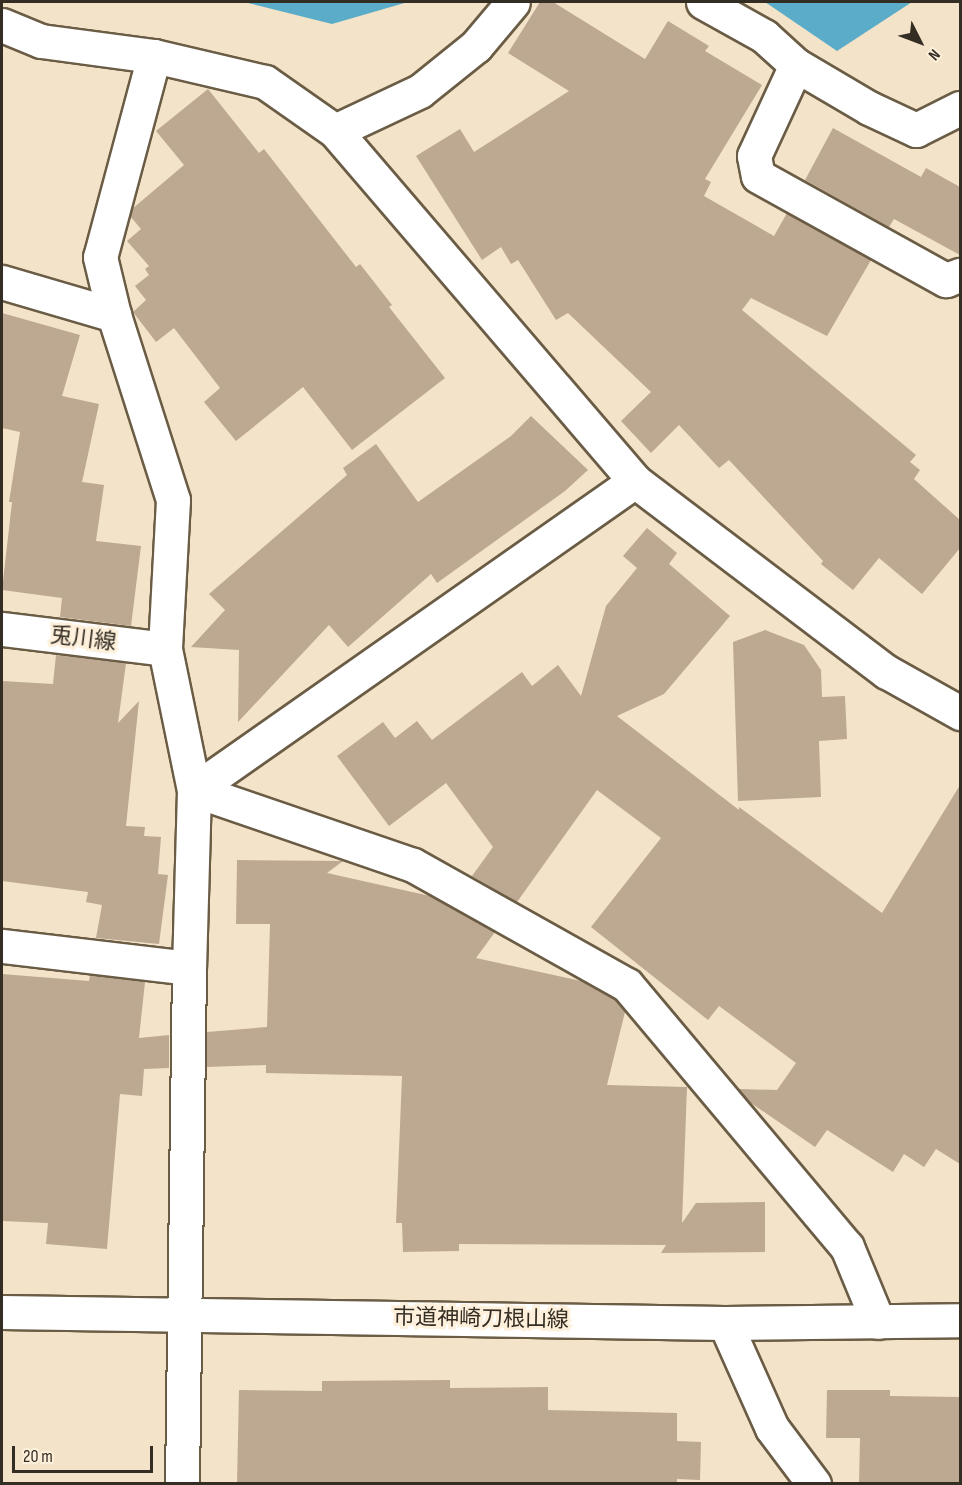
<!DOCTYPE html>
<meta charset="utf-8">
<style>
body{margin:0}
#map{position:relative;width:962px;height:1485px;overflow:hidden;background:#f3e3c8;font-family:"Sofia Sans Condensed","Noto Sans JP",sans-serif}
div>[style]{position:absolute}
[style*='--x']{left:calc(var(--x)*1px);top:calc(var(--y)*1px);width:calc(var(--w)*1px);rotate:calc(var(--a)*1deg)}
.water>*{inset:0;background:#5bacc8}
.building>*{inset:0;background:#bda892}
.roads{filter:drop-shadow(2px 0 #6a5c45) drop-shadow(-2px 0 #6a5c45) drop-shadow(0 2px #6a5c45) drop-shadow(0 -2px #6a5c45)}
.minor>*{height:33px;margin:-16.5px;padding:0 16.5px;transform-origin:16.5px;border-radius:16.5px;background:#fff}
span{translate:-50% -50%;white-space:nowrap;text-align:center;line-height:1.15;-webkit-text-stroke:6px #fef0db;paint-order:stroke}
.street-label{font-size:22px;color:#332d23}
.frame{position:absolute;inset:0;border:3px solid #332d23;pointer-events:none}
.north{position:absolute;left:890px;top:12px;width:60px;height:60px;-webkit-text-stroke:4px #fef0db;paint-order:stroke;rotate:132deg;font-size:16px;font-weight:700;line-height:24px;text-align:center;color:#332d23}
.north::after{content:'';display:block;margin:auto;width:21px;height:27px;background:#332d23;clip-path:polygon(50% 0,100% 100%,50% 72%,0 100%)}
.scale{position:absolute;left:12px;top:1446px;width:141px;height:27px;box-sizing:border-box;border:3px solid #332d23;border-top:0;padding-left:8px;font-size:18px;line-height:21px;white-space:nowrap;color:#332d23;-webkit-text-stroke:4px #fef0db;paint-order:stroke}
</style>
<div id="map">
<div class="water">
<div style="clip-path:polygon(244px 2px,408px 2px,332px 24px)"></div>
<div style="clip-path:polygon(765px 2px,912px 2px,837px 51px)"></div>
</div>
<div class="building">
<div style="clip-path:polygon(540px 2px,553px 2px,645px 59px,668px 21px,709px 46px,705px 51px,762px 85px,705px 179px,711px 182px,704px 196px,774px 236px,787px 213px,871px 260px,827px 336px,751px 298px,742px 310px,916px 455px,910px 462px,920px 470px,914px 479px,960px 520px,960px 548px,922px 594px,879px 558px,853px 590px,821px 564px,823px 561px,729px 460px,719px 468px,679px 425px,651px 453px,621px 421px,651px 392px,568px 313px,556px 320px,518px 260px,511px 264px,501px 247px,482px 260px,416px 156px,460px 129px,474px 152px,569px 91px,508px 53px)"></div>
<div style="clip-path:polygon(208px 89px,259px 153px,264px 149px,356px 267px,360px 264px,392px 305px,389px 307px,445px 378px,352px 450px,303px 387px,236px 441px,204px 402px,220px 388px,174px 328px,156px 342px,133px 312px,146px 300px,135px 286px,149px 275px,145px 269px,149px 266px,127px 241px,141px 229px,130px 216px,132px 209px,184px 165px,156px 131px)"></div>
<div style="clip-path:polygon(833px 128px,921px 177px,926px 168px,960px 187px,960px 255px,894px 219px,889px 227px,805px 180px)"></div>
<div style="clip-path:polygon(2px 313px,80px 335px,62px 396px,99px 404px,82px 482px,104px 485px,96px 541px,141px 546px,131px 626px,60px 617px,62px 598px,2px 590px,12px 502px,9px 502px,20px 432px,2px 428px)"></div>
<div style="clip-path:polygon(531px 416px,588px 470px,565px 491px,437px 583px,431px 574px,348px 647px,329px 625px,238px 722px,239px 650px,191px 647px,225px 610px,209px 594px,347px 475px,343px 468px,376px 444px,418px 502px,511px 436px)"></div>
<div style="clip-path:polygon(647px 528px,677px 553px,669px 564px,730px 616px,664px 694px,617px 716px,739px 810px,739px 807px,882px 913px,960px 785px,960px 1164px,936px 1149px,924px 1167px,904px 1154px,893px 1172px,827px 1130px,815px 1147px,748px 1101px,739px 1089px,777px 1090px,796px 1063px,719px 1006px,708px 1020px,591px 927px,661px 838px,597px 790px,517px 902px,472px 876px,493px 847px,446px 783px,389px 826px,337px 756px,383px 722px,395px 738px,417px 721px,432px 740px,522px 672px,532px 686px,558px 665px,581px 696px,606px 606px,637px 568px,623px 556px)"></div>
<div style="clip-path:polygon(765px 630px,804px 645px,821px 670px,822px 697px,845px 696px,847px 739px,819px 741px,821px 797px,738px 801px,733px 642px)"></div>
<div style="clip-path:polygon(56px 655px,126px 663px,118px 723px,139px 701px,126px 826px,145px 827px,144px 836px,161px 837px,158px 874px,168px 875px,159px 944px,96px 938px,102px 905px,86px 902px,88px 892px,2px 881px,2px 681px,53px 684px)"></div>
<div style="clip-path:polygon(237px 860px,343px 861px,327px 873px,430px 896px,495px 932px,476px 958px,581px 981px,615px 1000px,625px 1012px,607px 1085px,687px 1087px,682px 1223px,696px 1203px,765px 1202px,765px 1252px,661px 1253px,666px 1245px,459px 1244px,459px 1251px,403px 1252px,402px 1223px,396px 1223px,402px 1076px,266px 1073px,266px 1065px,206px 1067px,207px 1032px,267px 1027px,270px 924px,236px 924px)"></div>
<div style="clip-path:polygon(2px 974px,89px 981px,90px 975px,145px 982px,139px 1038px,169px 1035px,169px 1068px,144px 1069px,142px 1096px,120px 1094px,107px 1249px,46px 1244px,48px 1223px,2px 1221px)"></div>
<div style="clip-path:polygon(450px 1380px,450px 1388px,548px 1387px,548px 1410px,677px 1413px,677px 1441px,701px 1442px,700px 1480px,677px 1479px,677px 1484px,237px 1484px,239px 1390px,322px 1391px,322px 1381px)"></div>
<div style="clip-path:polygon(827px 1390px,890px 1390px,890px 1396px,960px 1397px,960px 1484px,859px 1484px,860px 1438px,826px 1438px)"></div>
</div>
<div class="roads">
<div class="minor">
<div style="--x:703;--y:2;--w:70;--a:29.1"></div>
<div style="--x:764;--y:36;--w:43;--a:42.2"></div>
<div style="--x:796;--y:65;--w:85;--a:30.5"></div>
<div style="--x:869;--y:108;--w:52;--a:25.1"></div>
<div style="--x:916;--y:130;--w:49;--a:-26.6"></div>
<div style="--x:2;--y:25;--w:42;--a:22.3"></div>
<div style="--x:41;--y:41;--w:114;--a:7.6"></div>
<div style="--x:154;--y:56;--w:114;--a:13.2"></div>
<div style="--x:265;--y:82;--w:85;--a:35"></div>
<div style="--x:335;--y:131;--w:461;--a:49.4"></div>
<div style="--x:635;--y:481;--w:316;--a:37.2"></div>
<div style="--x:887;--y:672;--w:84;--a:29.3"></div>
<div style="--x:154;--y:56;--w:208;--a:105"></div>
<div style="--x:100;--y:257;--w:60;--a:76.4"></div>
<div style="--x:114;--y:315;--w:194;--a:72.3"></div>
<div style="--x:173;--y:500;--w:149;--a:93.1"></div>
<div style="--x:165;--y:649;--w:144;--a:78.4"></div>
<div style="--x:194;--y:790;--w:178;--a:91.6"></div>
<div style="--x:189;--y:968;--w:516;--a:90.78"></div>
<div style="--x:796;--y:65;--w:100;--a:114.8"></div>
<div style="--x:754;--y:156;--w:20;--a:79"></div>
<div style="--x:758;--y:176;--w:215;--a:29"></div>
<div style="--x:946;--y:280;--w:15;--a:-20"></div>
<div style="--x:335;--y:131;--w:94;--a:-25.2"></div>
<div style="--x:420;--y:91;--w:72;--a:-38.8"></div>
<div style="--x:476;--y:46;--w:57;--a:-49.9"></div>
<div style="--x:2;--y:282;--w:117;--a:16.4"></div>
<div style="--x:635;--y:481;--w:538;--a:144.98"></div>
<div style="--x:194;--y:790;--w:231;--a:18.9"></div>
<div style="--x:413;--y:865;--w:245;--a:29.3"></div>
<div style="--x:627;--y:985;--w:342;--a:50"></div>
<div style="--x:847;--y:1247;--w:81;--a:67.5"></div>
<div style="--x:2;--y:629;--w:164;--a:7"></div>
<div style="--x:2;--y:946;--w:188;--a:6.7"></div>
<div style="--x:2;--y:1312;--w:723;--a:0.87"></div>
<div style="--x:725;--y:1323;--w:235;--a:-0.7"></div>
<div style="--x:725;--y:1323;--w:115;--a:65.9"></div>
<div style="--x:772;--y:1428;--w:70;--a:53.1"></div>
</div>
</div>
<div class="street-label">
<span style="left:83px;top:639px;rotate:7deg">兎川線</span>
<span style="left:481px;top:1319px;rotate:1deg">市道神崎刀根山線</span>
</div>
<div class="frame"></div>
<div class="north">N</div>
<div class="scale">20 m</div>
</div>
